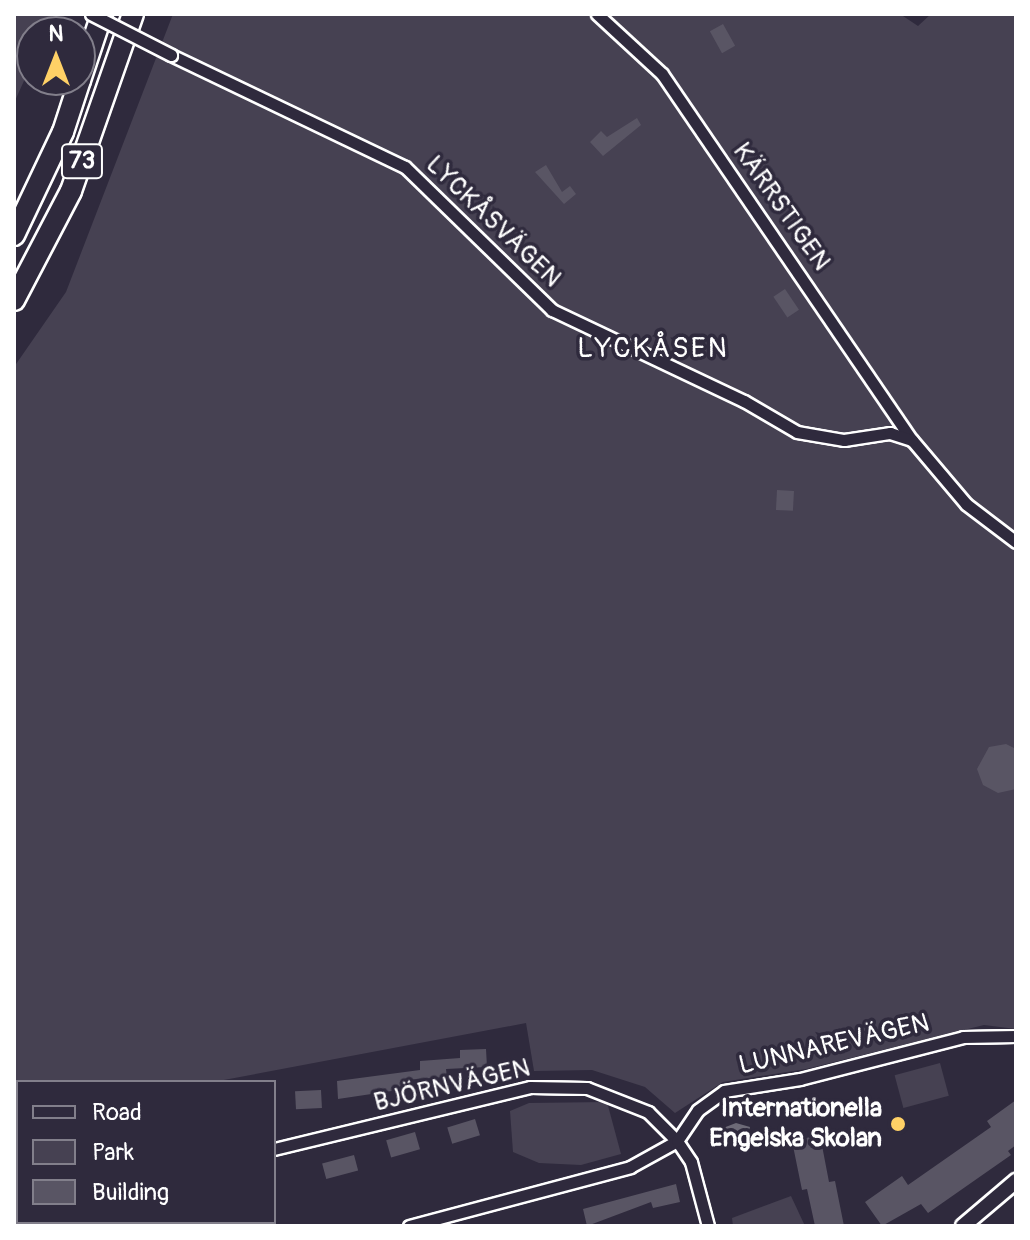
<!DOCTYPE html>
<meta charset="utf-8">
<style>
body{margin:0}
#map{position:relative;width:1030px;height:1240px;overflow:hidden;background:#2f2a3d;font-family:Pangolin,sans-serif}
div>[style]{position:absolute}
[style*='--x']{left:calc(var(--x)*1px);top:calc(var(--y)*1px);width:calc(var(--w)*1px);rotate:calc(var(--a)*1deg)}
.green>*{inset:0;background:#464152;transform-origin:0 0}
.water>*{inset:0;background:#6d6a77}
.building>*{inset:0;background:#595564;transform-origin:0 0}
.roads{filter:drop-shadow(2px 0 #fff) drop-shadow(-2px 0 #fff) drop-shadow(0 2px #fff) drop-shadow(0 -2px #fff)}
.minor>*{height:11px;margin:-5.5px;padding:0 5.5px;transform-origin:5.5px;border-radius:5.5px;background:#2f2a3d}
.tertiary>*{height:14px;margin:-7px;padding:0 7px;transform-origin:7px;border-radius:7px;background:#2f2a3d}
.motorway>*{height:20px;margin:-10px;padding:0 10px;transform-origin:10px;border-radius:10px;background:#2f2a3d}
.bridges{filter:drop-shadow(2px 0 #fff) drop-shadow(-2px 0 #fff) drop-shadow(0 2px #fff) drop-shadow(0 -2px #fff)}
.minor-bridge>*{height:11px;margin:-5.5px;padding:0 5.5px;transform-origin:5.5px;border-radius:5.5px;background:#2f2a3d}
.dots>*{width:22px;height:22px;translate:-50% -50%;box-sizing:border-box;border:4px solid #2f2a3d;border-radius:50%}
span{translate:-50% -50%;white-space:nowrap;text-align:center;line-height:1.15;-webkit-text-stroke:7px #2f2a3d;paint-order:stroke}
.shield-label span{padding:2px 6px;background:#2f2a3d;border:2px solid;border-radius:6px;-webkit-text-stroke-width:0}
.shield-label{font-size:24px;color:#fff;font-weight:700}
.street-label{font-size:26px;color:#fff}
.poi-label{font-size:26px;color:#fff;font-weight:700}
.right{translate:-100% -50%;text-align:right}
.neighbourhood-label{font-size:28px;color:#fff;letter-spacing:2px}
.frame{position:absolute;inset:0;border:16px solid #fff;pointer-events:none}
.legend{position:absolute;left:16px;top:1080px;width:260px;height:144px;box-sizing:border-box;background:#2f2a3d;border:2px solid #827f8b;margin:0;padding:10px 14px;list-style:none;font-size:24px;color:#fff}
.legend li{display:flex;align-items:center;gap:16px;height:40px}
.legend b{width:40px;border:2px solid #827f8b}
.north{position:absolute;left:16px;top:16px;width:80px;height:80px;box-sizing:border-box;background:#2f2a3d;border:2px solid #827f8b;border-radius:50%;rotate:0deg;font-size:22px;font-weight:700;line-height:32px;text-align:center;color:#fff}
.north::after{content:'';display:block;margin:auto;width:28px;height:36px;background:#ffd166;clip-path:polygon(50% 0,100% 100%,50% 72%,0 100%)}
</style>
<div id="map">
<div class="green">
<div style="clip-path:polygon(14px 14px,53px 14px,46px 32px,32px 32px,32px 63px,14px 103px)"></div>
<div style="clip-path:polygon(173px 14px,900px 14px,918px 26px,931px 14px,1016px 14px,1016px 1029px,984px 1025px,806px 1069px,723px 1082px,675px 1113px,645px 1087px,592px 1070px,534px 1071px,526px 1023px,213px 1082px,18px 1082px,18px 1135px,14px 1132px,14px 367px,66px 292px)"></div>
<div style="left:940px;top:1063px;width:34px;height:47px;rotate:75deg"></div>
<div style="clip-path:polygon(607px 1102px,621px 1154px,581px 1165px,539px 1163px,513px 1152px,510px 1111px,529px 1103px)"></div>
<div style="clip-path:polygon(791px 1196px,805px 1226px,733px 1226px,732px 1218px)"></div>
</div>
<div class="water">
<div style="clip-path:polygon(736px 1123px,750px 1127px,747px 1140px,710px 1146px,710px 1133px)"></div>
</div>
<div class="building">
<div style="left:723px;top:24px;width:25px;height:15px;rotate:61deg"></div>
<div style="clip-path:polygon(637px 118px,641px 125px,603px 156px,590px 142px,601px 131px,607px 137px)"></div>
<div style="clip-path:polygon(546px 165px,562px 192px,570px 186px,576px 194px,564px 204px,535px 172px)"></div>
<div style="left:785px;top:289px;width:25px;height:14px;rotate:56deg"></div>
<div style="left:777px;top:490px;width:17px;height:20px;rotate:3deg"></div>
<div style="clip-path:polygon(1006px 744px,1016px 749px,1016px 789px,998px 793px,983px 785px,977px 769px,989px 747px)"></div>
<div style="clip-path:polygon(486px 1049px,487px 1067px,446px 1069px,447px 1077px,404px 1080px,405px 1089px,338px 1099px,337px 1081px,420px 1070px,420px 1061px,460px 1058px,460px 1050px)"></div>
<div style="left:321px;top:1090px;width:18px;height:26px;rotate:87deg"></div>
<div style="clip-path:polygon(1016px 1100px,1016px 1145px,1008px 1151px,1011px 1155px,928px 1213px,921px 1204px,882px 1226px,865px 1202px,902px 1176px,908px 1185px,991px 1127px,987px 1121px)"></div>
<div style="left:475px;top:1119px;width:17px;height:29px;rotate:73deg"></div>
<div style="left:415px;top:1132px;width:18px;height:30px;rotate:74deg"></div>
<div style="clip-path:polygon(820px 1135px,829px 1182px,835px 1181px,844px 1226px,815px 1226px,807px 1189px,802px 1190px,792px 1141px)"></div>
<div style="left:354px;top:1155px;width:16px;height:33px;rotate:75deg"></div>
<div style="clip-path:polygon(676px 1184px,680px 1202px,653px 1208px,651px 1202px,587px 1226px,583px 1209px)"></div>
</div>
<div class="roads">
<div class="minor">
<div style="--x:597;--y:14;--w:88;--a:42.7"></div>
<div style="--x:662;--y:74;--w:443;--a:55.7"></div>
<div style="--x:912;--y:440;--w:84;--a:49.8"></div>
<div style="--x:966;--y:504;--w:63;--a:37.2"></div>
<div style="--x:171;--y:55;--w:259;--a:25.6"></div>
<div style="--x:405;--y:167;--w:205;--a:44.2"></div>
<div style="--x:552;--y:310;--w:212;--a:25.4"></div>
<div style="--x:744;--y:401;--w:61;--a:30.3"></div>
<div style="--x:797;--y:432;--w:48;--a:9.7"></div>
<div style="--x:844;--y:440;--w:47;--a:-8.7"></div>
<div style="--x:890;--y:433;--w:23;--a:18"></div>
<div style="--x:274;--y:1149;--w:263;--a:-13.6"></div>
<div style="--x:530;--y:1087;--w:57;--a:1"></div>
<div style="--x:587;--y:1088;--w:66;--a:21.5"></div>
<div style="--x:648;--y:1112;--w:41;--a:45"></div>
<div style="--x:677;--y:1141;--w:25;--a:56"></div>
<div style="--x:691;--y:1162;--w:66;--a:75.1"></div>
<div style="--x:14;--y:1155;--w:5;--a:37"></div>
<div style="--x:98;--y:1222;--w:11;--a:22"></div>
<div style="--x:409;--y:1226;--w:229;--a:-14.9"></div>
<div style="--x:630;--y:1167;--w:54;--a:-29"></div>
<div style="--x:677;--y:1141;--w:37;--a:-56"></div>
<div style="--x:698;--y:1110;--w:32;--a:-36"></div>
<div style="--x:724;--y:1091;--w:77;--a:-9"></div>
<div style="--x:800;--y:1079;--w:168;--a:-14.4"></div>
<div style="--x:963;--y:1037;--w:53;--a:-1.1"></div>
</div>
<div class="tertiary">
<div style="--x:963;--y:1226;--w:70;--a:-40.3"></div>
</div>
<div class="motorway">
<div style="--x:80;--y:80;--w:70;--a:-71.6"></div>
<div style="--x:14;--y:235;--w:114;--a:-64.6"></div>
<div style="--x:63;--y:132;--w:55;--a:-71.9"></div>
<div style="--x:14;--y:300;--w:123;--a:-62.4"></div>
<div style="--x:71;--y:191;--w:188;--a:-70.7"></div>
</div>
</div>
<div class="bridges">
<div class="minor-bridge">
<div style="--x:91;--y:14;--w:90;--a:27.1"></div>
</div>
</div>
<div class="dots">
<div style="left:898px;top:1124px;background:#ffd166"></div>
</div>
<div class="shield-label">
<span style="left:82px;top:161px">73</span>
</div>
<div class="street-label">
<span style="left:781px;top:207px;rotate:55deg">KÄRRSTIGEN</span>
<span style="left:493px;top:222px;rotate:44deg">LYCKÅSVÄGEN</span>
<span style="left:834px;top:1045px;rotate:-13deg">LUNNAREVÄGEN</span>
<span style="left:452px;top:1086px;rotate:-13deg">BJÖRNVÄGEN</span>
</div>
<div class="poi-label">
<span class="right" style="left:882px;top:1124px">Internationella<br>Engelska Skolan</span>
</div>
<div class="neighbourhood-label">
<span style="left:653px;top:349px">LYCKÅSEN</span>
</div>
<div class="frame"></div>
<ul class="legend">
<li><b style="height:10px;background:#2f2a3d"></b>Road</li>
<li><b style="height:22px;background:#464152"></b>Park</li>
<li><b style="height:22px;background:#595564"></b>Building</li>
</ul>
<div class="north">N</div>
</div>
